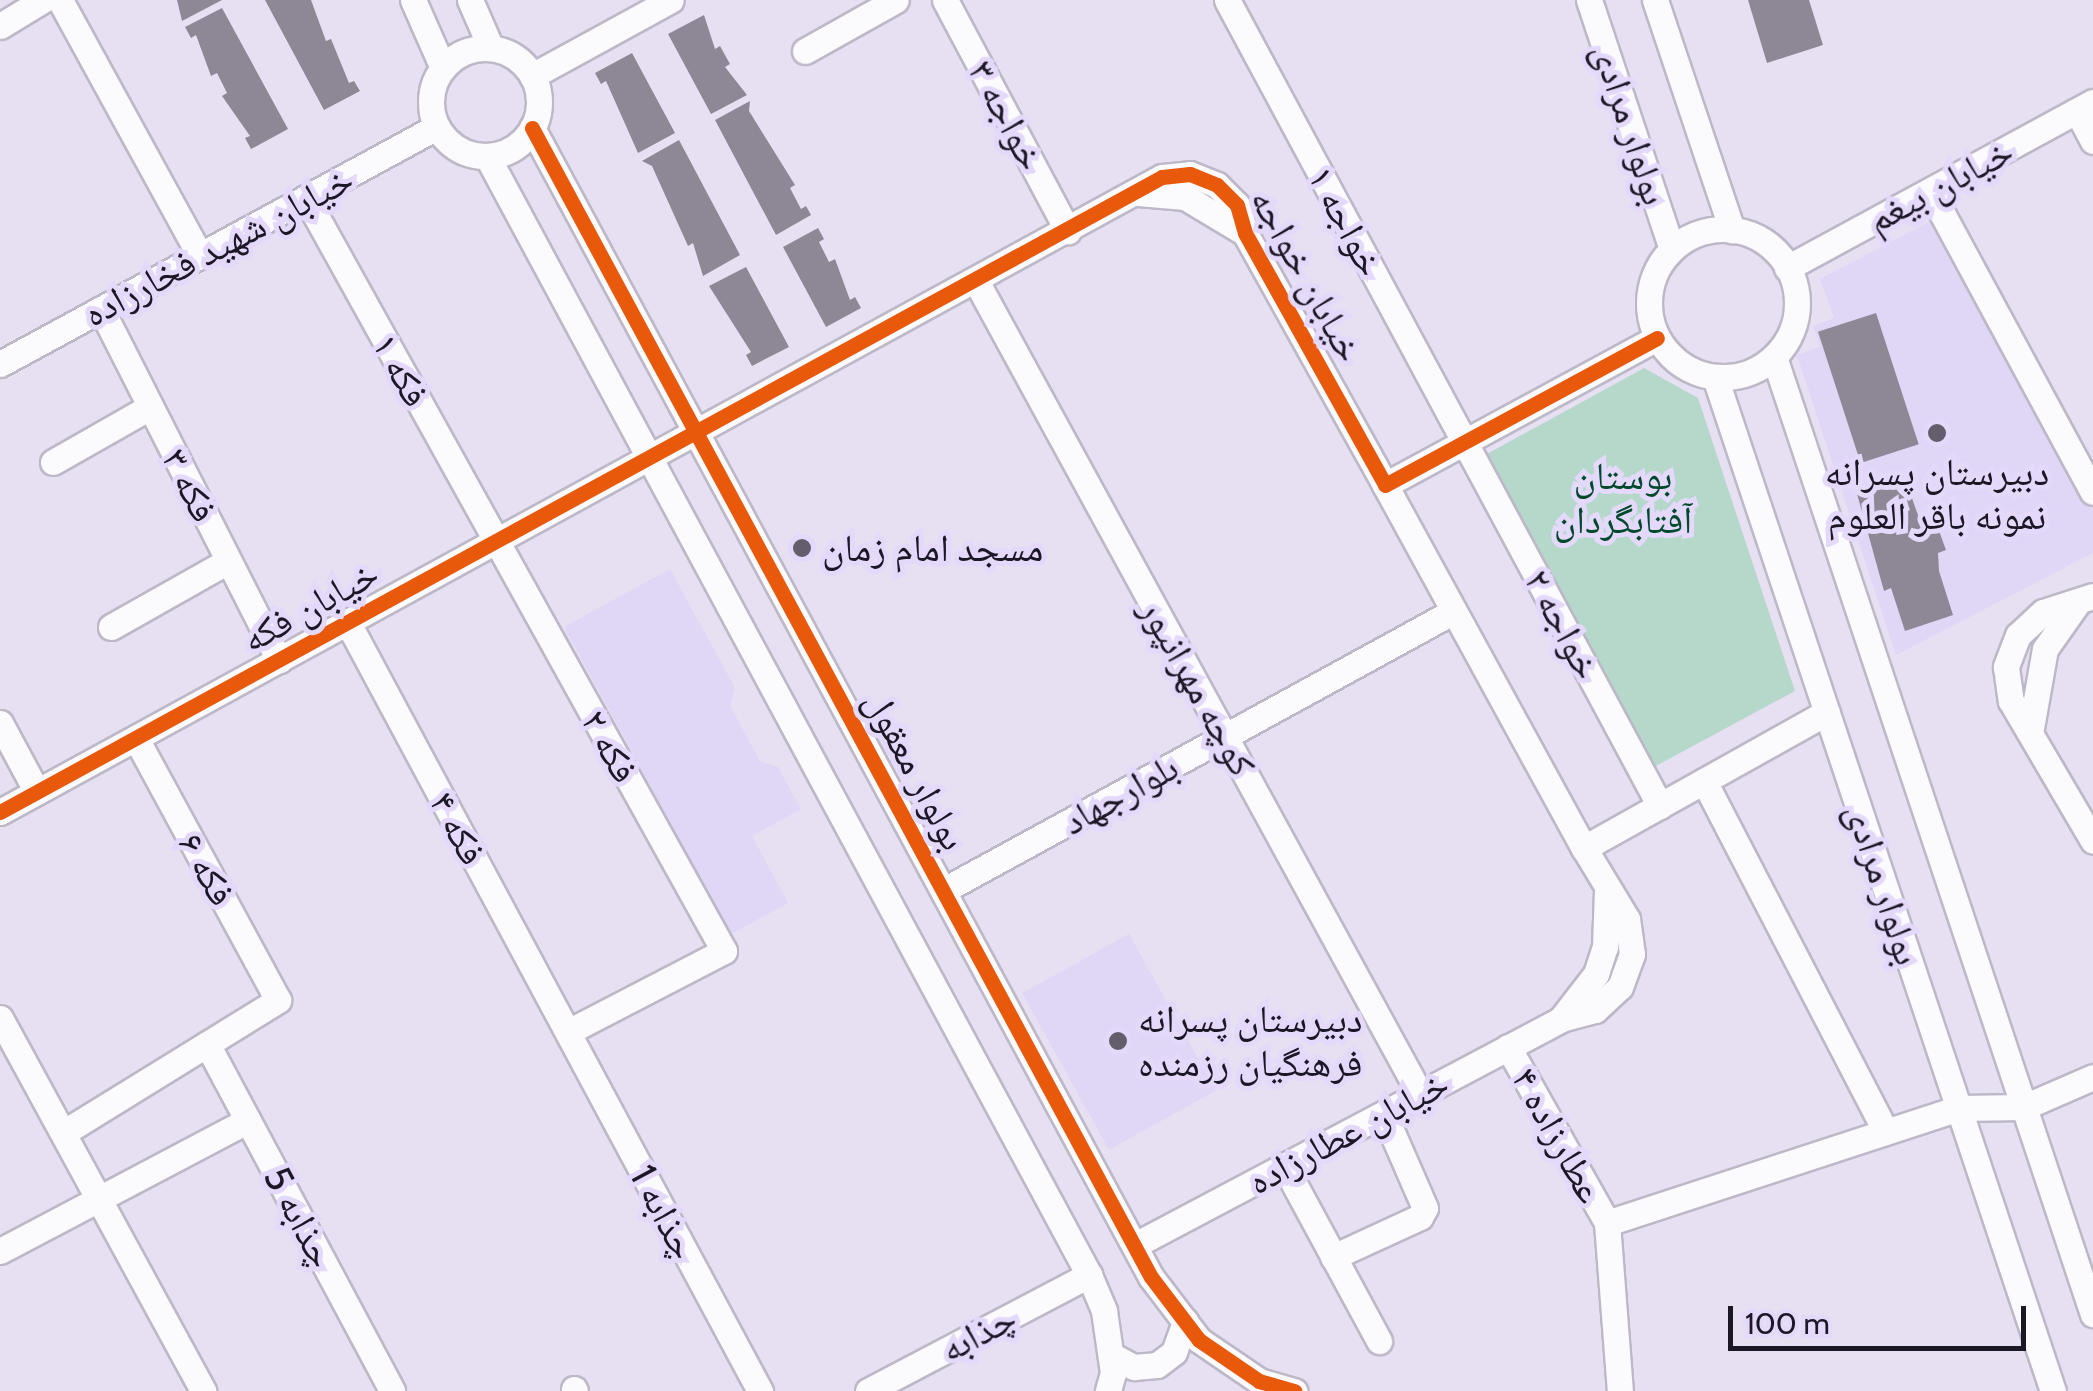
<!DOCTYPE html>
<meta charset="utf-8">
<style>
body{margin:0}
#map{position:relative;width:2093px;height:1391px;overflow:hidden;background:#e7e0f3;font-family:Cabin,"Noto Naskh Arabic",sans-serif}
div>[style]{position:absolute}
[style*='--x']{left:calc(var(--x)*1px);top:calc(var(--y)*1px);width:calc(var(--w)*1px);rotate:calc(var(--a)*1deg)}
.built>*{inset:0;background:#e0d6f5;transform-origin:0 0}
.green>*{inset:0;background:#b5d8ca}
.building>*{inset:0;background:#8d8796;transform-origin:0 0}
.roads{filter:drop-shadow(2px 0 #bdb8c7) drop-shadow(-2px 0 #bdb8c7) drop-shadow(0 2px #bdb8c7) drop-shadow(0 -2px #bdb8c7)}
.minor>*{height:25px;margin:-12.5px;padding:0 12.5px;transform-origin:12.5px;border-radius:12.5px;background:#fbfafd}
.minor>.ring{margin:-12.5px;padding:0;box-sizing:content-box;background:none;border:25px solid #fbfafd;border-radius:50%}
.cycleway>*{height:15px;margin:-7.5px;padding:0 7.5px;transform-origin:7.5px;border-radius:7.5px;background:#e8590c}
.dots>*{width:28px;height:28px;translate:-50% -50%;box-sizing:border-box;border:5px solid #e4d8fb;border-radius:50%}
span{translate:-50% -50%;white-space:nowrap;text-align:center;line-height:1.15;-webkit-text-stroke:10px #e4d8fb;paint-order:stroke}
.street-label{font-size:38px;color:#1c1724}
.poi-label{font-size:38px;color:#1c1724}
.left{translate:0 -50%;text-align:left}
.park-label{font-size:38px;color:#004a2c}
.scale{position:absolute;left:1728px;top:1306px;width:298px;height:45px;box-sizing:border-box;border:5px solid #1c1724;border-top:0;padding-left:12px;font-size:30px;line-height:35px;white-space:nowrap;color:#1c1724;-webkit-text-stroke:8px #e4d8fb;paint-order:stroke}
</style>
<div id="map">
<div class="built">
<div style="clip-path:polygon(1935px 219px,2093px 511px,2093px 553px,1896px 655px,1797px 355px,1820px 347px,1813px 326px,1834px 318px,1820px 279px)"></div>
<div style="clip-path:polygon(670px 569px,735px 688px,730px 706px,760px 761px,778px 767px,801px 809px,752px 836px,788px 903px,731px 934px,564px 627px)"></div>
<div style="left:1129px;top:934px;width:179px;height:122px;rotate:61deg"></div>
</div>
<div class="green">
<div style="clip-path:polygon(1644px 368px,1698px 398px,1795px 691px,1654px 767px,1485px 455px)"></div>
</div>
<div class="building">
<div style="clip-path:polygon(177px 0,222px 0,182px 21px)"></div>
<div style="clip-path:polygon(265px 0,311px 0,326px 41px,331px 39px,349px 83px,354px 81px,360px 91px,324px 110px)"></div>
<div style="clip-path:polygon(1748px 0,1809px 0,1823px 45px,1767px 63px)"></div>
<div style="clip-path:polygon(222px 8px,288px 129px,251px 149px,245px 138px,250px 136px,222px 96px,227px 93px,217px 73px,211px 76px,196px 35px,191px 38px,185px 27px)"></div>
<div style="clip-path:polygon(704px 15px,715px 49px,720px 46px,730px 64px,725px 67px,747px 95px,711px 114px,668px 34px)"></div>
<div style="clip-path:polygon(632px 53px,675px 133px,638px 153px,606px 81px,601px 84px,595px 73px)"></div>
<div style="clip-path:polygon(750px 101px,749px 111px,795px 185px,790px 188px,801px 209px,806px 206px,811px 215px,776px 235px,715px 120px)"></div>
<div style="clip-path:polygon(679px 140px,740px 255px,703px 276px,693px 243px,688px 246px,652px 166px,642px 161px)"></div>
<div style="clip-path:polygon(818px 228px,824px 239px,819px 242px,829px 262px,835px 259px,850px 300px,855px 297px,861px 308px,826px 327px,783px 247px)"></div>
<div style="clip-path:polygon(746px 267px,789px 347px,752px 366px,746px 355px,751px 352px,709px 286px)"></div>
<div style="left:1876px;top:313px;width:138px;height:61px;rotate:72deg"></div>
<div style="clip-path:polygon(1903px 473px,1919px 518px,1925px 516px,1930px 531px,1938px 528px,1946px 550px,1938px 553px,1939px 571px,1953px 615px,1905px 631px,1891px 588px,1884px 591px,1856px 490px)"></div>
</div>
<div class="roads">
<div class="minor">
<div style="--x:60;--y:0;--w:292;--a:61.3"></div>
<div style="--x:413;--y:0;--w:74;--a:66.2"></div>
<div style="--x:470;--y:0;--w:52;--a:66.4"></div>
<div style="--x:945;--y:0;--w:262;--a:62"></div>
<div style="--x:1227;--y:0;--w:915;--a:61.75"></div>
<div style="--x:1589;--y:0;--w:262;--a:71.6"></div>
<div style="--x:1655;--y:0;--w:243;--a:71.5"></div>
<div style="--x:0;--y:26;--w:50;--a:-31.2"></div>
<div class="ring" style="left:431px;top:48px;width:83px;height:83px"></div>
<div style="--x:805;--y:51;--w:104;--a:-29.3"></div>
<div style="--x:532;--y:76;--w:158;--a:-28.7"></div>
<div style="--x:2077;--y:111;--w:34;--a:62"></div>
<div style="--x:532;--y:128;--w:1305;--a:61.69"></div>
<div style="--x:1151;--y:1277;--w:79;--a:52.7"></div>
<div style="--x:1199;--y:1340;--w:73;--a:34.3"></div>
<div style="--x:1259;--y:1381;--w:37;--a:16"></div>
<div style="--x:487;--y:156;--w:1271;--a:61.72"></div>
<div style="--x:1089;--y:1275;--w:39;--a:67"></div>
<div style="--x:1104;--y:1311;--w:63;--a:81.7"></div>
<div style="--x:1113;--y:1373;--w:19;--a:106"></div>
<div style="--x:1930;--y:191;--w:342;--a:61.6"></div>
<div style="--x:1138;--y:193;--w:47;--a:4.9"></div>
<div style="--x:1185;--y:197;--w:70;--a:31"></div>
<div style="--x:306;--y:198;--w:861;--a:60.96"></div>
<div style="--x:724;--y:951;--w:176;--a:152.6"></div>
<div class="ring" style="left:1649px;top:229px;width:123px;height:123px"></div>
<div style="--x:1787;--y:268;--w:348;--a:-28.5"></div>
<div style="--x:976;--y:281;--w:926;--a:61.36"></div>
<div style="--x:101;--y:309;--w:394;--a:63.1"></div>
<div style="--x:1774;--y:357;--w:1009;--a:71.57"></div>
<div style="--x:0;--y:364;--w:497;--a:-28.5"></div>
<div style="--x:1715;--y:377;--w:1069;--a:71.57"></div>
<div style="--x:53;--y:462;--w:112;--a:-29.6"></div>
<div style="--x:1385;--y:485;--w:414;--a:61.3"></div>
<div style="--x:2093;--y:596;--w:52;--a:162.3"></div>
<div style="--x:2043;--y:612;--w:34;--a:137"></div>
<div style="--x:2018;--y:635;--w:34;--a:111"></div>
<div style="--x:2006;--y:667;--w:34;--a:82"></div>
<div style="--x:2011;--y:701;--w:162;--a:59.6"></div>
<div style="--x:348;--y:623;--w:872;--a:61.79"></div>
<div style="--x:111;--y:627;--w:134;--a:-29.4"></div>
<div style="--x:0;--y:723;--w:78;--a:61.8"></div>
<div style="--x:2031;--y:728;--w:80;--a:-80"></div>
<div style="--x:2045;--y:649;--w:54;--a:-54.8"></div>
<div style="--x:1704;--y:781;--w:395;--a:62.6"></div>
<div style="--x:0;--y:812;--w:1324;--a:-28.66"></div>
<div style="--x:1162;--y:177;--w:28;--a:-6"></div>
<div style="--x:1190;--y:174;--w:29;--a:22"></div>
<div style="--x:1217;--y:185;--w:28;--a:45"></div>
<div style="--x:1237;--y:205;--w:29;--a:74"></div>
<div style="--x:1245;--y:233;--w:288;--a:60.9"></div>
<div style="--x:1385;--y:485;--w:309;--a:-28.4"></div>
<div style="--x:944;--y:890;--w:581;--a:-28.68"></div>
<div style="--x:0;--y:1018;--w:425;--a:61.4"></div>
<div style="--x:1562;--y:1018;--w:56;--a:-52.3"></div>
<div style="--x:1596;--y:974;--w:28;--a:-72"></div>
<div style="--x:1605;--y:947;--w:56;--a:-88"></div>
<div style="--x:207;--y:1044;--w:393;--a:61.9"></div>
<div style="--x:1508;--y:1047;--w:202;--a:60.6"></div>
<div style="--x:1607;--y:1223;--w:169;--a:85.6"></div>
<div style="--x:63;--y:1133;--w:253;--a:-31.7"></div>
<div style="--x:278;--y:1000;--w:298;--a:-118.5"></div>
<div style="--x:1285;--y:1167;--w:198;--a:61.6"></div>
<div style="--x:1607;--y:1223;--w:370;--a:-18.1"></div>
<div style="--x:1959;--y:1108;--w:65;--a:-0.9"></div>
<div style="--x:2024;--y:1107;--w:75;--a:-23.5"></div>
<div style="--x:1135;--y:1245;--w:482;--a:-27.9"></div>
<div style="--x:1561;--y:1019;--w:35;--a:-15"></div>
<div style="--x:1595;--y:1010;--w:34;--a:-43"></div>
<div style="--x:1620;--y:987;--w:35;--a:-70"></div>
<div style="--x:1632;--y:954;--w:35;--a:-98"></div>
<div style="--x:1627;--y:919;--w:83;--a:-121.2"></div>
<div style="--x:1584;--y:848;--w:278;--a:-29.2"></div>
<div style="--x:0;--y:1251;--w:280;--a:-27.8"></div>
<div style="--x:1333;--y:1257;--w:96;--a:-24.7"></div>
<div style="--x:1420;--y:1217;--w:10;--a:-61"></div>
<div style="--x:1425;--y:1208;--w:103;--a:-113.6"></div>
<div style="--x:1111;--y:1355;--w:26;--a:28"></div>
<div style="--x:1134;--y:1367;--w:23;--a:-5"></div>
<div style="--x:1157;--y:1365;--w:21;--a:-37"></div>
<div style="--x:1174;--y:1352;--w:33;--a:-70"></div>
<div style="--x:574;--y:1389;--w:2;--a:63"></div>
<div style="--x:868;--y:1391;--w:250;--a:-27.7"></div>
</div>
</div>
<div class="cycleway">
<div style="--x:532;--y:128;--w:1305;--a:61.69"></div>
<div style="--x:1151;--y:1277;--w:79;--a:52.7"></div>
<div style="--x:1199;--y:1340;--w:73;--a:34.3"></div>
<div style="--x:1259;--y:1381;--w:37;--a:16"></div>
<div style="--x:0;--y:812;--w:1324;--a:-28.66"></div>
<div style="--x:1162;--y:177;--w:28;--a:-6"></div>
<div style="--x:1190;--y:174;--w:29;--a:22"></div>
<div style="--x:1217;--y:185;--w:28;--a:45"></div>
<div style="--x:1237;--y:205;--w:29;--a:74"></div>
<div style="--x:1245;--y:233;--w:288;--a:60.9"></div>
<div style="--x:1385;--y:485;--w:309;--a:-28.4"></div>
</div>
<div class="dots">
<div style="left:1937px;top:433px;background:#635d6c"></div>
<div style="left:802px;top:548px;background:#635d6c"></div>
<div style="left:1118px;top:1041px;background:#635d6c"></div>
</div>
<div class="street-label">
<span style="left:1007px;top:115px;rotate:62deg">خواجه ۳</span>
<span style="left:1631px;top:124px;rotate:72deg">بولوار مرادی</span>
<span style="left:1940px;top:185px;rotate:-28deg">خیابان بیغم</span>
<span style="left:1346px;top:221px;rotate:62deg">خواجه ۱</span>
<span style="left:218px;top:246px;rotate:-28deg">خیابان شهید فخارزاده</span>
<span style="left:1307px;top:275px;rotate:61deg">خیابان خواجه</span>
<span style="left:401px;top:370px;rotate:61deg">فکه ۱</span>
<span style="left:190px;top:485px;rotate:63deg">فکه ۳</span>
<span style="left:310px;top:606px;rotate:-29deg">خیابان فکه</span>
<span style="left:1563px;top:624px;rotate:62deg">خواجه ۲</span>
<span style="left:1198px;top:687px;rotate:61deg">کوچه مهرانپور</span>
<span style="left:610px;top:746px;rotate:61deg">فکه ۲</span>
<span style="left:916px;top:770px;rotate:62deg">بولوار معقول</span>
<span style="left:1120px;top:794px;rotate:-29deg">بلوارجهاد</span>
<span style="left:458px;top:828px;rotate:62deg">فکه ۴</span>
<span style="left:207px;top:869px;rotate:61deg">فکه ۶</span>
<span style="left:1884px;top:884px;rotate:72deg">بولوار مرادی</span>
<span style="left:1348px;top:1132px;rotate:-28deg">خیابان عطارزاده</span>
<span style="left:1558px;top:1135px;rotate:61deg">عطارزاده ۴</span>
<span style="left:664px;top:1212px;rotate:62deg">چذابه 1</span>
<span style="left:300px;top:1217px;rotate:62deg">چذابه 5</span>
<span style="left:978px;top:1333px;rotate:-28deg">چذابه</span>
</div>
<div class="poi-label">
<span style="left:1937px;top:494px">دبیرستان پسرانه<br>نمونه باقر العلوم</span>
<span class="left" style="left:822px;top:548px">مسجد امام زمان</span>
<span class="left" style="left:1138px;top:1041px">دبیرستان پسرانه<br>فرهنگیان رزمنده</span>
</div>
<div class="park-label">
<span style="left:1623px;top:498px">بوستان<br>آفتابگردان</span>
</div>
<div class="scale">100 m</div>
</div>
